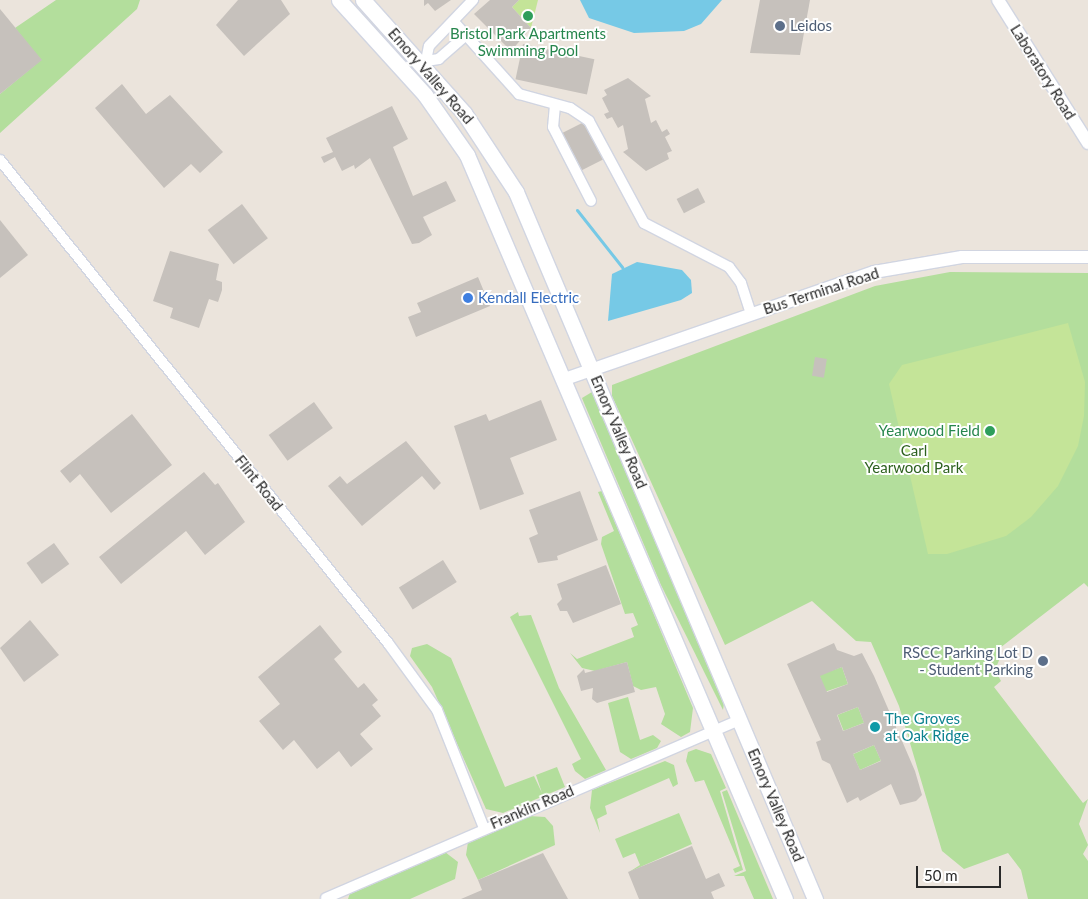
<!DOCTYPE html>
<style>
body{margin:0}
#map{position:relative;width:1088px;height:899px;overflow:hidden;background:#ebe4dc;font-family:Lato,sans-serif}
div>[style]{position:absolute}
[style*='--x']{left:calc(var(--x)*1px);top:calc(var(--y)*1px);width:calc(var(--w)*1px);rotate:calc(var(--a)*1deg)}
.green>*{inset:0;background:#b3de9c;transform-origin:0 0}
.pitch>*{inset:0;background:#c4e498}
.water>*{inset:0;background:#76c9e6}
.stream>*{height:3px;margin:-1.5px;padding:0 1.5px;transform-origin:1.5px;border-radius:1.5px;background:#76c9e6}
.building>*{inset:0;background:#c6c1bc;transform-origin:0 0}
.roads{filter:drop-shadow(1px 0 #d1d5e1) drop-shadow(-1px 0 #d1d5e1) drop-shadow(0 1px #d1d5e1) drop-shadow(0 -1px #d1d5e1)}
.minor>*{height:10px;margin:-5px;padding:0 5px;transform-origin:5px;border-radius:5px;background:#fff}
.tertiary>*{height:12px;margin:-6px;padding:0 6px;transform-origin:6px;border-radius:6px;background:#fff}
.secondary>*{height:15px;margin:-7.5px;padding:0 7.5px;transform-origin:7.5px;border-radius:7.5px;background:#fff}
.dots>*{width:14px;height:14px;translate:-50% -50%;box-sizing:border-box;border:2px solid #fff;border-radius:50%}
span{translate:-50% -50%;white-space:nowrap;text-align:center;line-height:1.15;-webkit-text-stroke:4px #fff;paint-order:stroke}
.service-label{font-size:15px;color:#4e5e75}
.left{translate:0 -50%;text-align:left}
.right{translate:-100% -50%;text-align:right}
.leisure-label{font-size:15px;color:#27864d}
.street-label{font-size:15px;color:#292929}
.shop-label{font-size:15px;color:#366cbe}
.park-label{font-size:15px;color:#2d611f}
.culture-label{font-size:15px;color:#0d838f}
.scale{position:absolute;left:916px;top:866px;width:85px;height:22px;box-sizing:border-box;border:2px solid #292929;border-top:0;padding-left:6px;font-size:15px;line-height:18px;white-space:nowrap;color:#292929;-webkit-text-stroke:4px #fff;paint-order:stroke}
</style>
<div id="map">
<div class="green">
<div style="clip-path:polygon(56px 0,140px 0,137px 9px,0 133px,0 94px,41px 60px,15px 28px)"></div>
<div style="clip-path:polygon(950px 272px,1088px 273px,1088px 587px,1084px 583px,996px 651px,1000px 658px,995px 670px,1001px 681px,994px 687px,1083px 803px,1088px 799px,1079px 824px,1088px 845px,1083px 854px,1088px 861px,1088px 899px,1028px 899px,1021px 870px,1008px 853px,964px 869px,942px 851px,899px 706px,871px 642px,856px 641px,812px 601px,725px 645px,612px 396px,612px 385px,875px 286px)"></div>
<div style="clip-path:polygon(592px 392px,724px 703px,723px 710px,661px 585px,584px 403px,582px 398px)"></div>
<div style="clip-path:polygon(602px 491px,693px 708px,690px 732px,681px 737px,661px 724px,665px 714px,656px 687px,641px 690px,633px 686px,627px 662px,595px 671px,582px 668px,570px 653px,577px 659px,634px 637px,631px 628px,638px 625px,633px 613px,625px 614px,601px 544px,602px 537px,614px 531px,598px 492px)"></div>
<div style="clip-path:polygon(518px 612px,519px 616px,531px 615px,559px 688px,606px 770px,585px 779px,575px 771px,572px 764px,581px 759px,510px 617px)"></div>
<div style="clip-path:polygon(427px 644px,451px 658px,505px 787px,534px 776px,542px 793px,536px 775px,557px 767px,565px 787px,503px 813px,486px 809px,432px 687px,410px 656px,412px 648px)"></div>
<div style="left:842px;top:667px;width:18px;height:24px;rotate:71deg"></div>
<div style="clip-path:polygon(628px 697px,640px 740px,653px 735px,661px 741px,657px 748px,631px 759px,620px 752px,608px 703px)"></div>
<div style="left:858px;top:707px;width:17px;height:22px;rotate:69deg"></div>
<div style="left:874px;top:745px;width:17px;height:23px;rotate:66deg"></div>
<div style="clip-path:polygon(696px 749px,711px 754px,726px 788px,720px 791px,743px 870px,735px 873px,733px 869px,740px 866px,704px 780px,695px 782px,686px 761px,688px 752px)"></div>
<div style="clip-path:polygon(665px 761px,674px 765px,678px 784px,673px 787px,669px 778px,605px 806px,607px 814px,597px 819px,600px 833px,590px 808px,592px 790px)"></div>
<div style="clip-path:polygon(727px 790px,773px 899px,754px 899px,744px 876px,734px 876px,746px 871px,722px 792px)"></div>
<div style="clip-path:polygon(679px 813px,692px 844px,629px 872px,640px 865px,635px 853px,623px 858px,615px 839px)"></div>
<div style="clip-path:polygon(529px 816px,545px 817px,553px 826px,555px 845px,478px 880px,466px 855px,468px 842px)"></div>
<div style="clip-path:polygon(445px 852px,458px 862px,455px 879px,410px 899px,348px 899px,350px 893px)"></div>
</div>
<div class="pitch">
<div style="clip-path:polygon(519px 0,538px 0,531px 28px,512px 7px)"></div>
<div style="clip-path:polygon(1068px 323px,1085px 382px,1084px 416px,1078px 446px,1058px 486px,1031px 517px,1006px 536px,947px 554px,928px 554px,889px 384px,902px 365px)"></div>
</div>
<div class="water">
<div style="clip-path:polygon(580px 0,722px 0,701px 24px,684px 31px,634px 33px,589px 18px)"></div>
<div style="clip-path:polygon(637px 262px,682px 270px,691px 280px,692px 293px,681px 300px,608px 321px,612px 274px)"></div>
</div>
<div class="stream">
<div style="--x:577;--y:210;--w:73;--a:51.7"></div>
</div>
<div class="building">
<div style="clip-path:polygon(238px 0,281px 0,290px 14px,244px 56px,216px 25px)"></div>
<div style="clip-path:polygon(424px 0,451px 0,435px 11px,428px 3px,424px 6px)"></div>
<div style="clip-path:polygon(490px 0,519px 0,512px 7px,531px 28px,511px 51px,474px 14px)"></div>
<div style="clip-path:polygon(760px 0,810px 0,800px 55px,750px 53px)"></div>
<div style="clip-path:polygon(0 9px,42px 60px,0 94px)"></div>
<div style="left:523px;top:44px;width:73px;height:36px;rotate:12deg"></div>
<div style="clip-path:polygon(628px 78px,651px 96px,645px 99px,651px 123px,656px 120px,662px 132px,667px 129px,670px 134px,665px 137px,672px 151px,667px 153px,669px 159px,646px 171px,623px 152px,628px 149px,623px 125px,618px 128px,612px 117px,607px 119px,604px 114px,609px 112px,602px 98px,607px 95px,604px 90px)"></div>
<div style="clip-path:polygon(122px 84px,146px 114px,170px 95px,223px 152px,200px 173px,191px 164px,164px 188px,95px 108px)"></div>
<div style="clip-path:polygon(392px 106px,408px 139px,393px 147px,413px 196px,446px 181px,456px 201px,423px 217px,432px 235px,419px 243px,412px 244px,370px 158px,355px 169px,354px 165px,342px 171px,335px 157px,324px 163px,321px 157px,333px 152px,326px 138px)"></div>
<div style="left:584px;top:122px;width:42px;height:25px;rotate:63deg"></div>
<div style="left:698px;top:188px;width:16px;height:24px;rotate:63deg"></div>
<div style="left:242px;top:204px;width:43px;height:43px;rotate:53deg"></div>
<div style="clip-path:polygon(0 220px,28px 255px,0 278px)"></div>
<div style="clip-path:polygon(170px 251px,219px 264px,216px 280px,222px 282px,222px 290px,218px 302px,209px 299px,199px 328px,170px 318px,173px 308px,153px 301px)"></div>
<div style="clip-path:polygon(478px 277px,490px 306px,416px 337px,408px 317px,421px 312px,417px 303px)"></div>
<div style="left:815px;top:357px;width:12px;height:19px;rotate:9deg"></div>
<div style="clip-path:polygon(541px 400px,557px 440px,510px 458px,524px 494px,480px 510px,454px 426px,486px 414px,489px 421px)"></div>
<div style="left:314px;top:402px;width:32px;height:56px;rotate:54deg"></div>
<div style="clip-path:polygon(132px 414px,172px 465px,111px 513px,80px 474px,70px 483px,60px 471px)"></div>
<div style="clip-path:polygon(406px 441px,441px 483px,434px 490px,422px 476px,362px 526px,328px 486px,340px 476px,347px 484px)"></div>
<div style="clip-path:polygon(204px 472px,215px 485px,218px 483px,245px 522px,205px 555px,186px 531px,121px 584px,99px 557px)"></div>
<div style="clip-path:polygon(580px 491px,598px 540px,557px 556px,558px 560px,538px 563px,529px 538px,538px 534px,529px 510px)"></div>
<div style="left:54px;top:543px;width:26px;height:34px;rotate:54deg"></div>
<div style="left:443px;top:560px;width:26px;height:52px;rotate:58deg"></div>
<div style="clip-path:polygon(606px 565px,621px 604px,573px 623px,567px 611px,560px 611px,557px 604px,562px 599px,557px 584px)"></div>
<div style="clip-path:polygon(30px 620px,59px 655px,24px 682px,0 648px)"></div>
<div style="clip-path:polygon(320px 625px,342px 652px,334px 659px,358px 688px,364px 683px,378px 700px,372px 705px,381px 716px,360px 734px,373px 749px,351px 767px,339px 751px,317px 769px,294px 740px,283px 750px,259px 721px,280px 704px,258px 677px)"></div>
<div style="clip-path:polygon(evenodd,834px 643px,837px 650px,854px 656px,862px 653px,874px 676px,915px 771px,922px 795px,916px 801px,900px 805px,891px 784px,860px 801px,858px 797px,847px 803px,830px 764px,822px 760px,816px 742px,821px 740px,787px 664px,834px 643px,842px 667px,848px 684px,827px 692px,820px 676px,842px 667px,834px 643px,858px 707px,864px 723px,843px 731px,837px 715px,858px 707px,834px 643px,874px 745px,881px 761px,860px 770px,853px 754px,874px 745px)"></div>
<div style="clip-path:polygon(627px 662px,635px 692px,597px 703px,592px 699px,593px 688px,581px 691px,577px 676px,584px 669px,585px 673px)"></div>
<div style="clip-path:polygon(692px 846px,706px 879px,719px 873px,725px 886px,711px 892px,714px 899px,639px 899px,628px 872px)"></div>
<div style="clip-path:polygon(543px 853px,568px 899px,461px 899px,482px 890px,478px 880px)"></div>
</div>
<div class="roads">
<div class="minor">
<div style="--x:455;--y:23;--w:96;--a:48"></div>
<div style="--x:519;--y:94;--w:53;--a:15.4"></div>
<div style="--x:570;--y:108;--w:23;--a:34"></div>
<div style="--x:589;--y:121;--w:116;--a:61.7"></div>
<div style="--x:644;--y:223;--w:96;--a:27.4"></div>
<div style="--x:729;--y:267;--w:20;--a:53"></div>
<div style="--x:741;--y:283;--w:32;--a:72"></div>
<div style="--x:465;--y:36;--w:35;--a:139"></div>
<div style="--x:439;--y:59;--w:13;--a:171"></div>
<div style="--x:426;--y:61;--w:15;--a:-79"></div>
<div style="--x:429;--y:46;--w:64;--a:-46.3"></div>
<div style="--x:555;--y:105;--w:22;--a:95"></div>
<div style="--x:553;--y:127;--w:83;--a:62.8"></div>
<div style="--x:0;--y:160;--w:620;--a:51.22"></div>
<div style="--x:388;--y:643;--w:83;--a:53.8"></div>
<div style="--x:437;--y:710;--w:127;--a:68.3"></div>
<div style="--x:326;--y:898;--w:451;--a:-23.3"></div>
</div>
<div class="tertiary">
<div style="--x:998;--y:0;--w:169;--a:57.8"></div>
<div style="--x:565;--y:379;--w:327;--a:-19.1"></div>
<div style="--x:874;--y:272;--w:89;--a:-9.7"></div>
<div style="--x:962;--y:257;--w:126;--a:0"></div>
</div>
<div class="secondary">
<div style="--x:339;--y:0;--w:128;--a:47.8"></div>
<div style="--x:425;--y:95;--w:73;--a:55"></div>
<div style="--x:467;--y:155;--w:809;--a:66.86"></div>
<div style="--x:363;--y:0;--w:152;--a:48.2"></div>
<div style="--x:464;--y:113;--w:95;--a:56.6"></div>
<div style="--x:516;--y:192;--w:768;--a:67.08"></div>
</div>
</div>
<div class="dots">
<div style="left:528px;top:16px;background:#2e9e5b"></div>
<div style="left:780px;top:26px;background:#5c6f8a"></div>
<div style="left:468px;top:298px;background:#3f7fe0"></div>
<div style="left:990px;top:431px;background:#2e9e5b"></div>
<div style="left:1043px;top:661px;background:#5c6f8a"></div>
<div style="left:875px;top:727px;background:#0f9aa8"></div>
</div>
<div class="service-label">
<span class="left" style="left:790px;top:26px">Leidos</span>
<span class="right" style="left:1033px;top:661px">RSCC Parking Lot D<br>- Student Parking</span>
</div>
<div class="leisure-label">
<span style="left:528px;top:42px">Bristol Park Apartments<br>Swimming Pool</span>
<span class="right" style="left:980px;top:431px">Yearwood Field</span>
</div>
<div class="street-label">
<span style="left:1043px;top:72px;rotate:58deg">Laboratory Road</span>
<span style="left:431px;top:76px;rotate:49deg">Emory Valley Road</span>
<span style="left:821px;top:291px;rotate:-18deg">Bus Terminal Road</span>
<span style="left:619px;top:432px;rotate:67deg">Emory Valley Road</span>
<span style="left:259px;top:483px;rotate:51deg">Flint Road</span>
<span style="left:776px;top:805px;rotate:67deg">Emory Valley Road</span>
<span style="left:532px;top:807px;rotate:-23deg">Franklin Road</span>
</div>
<div class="shop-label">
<span class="left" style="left:478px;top:298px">Kendall Electric</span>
</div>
<div class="park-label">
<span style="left:914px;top:459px">Carl<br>Yearwood Park</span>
</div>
<div class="culture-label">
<span class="left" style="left:885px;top:727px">The Groves<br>at Oak Ridge</span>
</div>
<div class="scale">50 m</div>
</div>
